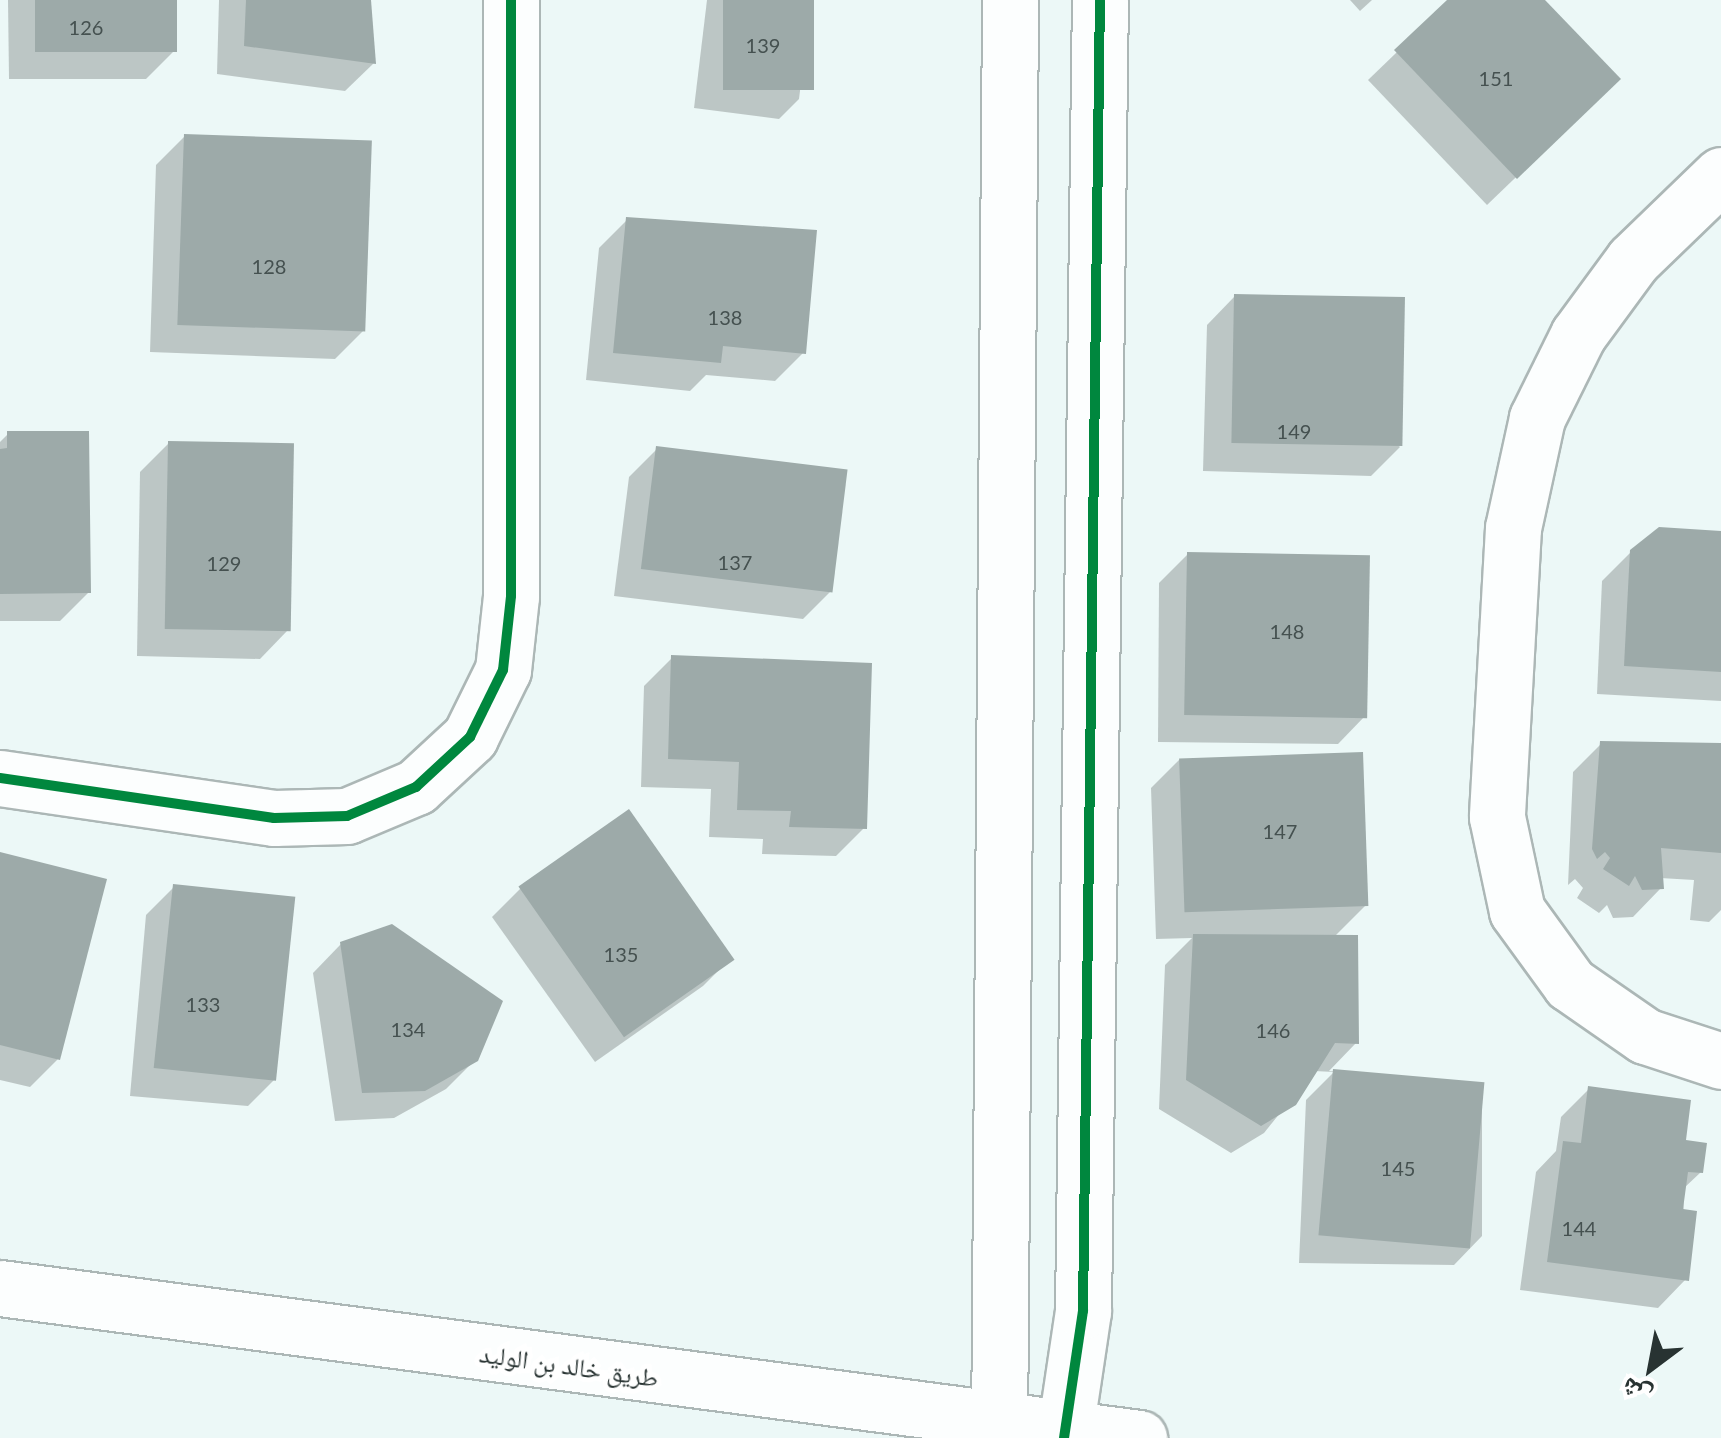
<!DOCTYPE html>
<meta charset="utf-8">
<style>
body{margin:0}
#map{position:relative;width:1721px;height:1438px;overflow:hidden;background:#ecf8f7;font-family:Lato,"Noto Naskh Arabic",sans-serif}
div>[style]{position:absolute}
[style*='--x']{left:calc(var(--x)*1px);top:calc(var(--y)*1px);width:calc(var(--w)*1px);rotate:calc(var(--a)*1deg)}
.shadow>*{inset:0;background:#0003}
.building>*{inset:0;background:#9daaa9;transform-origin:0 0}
.roads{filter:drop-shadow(2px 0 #acb7b6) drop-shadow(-2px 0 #acb7b6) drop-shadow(0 2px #acb7b6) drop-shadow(0 -2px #acb7b6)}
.minor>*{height:55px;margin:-27.5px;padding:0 27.5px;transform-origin:27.5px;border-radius:27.5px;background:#fcfefe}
.cycleway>*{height:10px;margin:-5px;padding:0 5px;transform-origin:5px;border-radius:5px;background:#00873e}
span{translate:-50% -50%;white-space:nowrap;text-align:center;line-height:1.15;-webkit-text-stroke:10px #fff;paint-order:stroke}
.number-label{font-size:20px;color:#455150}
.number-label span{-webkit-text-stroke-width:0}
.street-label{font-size:25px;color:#283332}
.north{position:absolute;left:1601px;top:1318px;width:100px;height:100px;-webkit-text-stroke:8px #fff;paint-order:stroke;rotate:212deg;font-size:28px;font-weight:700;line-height:40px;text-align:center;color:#283332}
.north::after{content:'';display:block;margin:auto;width:35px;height:45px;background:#283332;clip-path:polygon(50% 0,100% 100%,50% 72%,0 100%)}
</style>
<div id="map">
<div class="shadow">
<div style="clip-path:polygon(8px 0,174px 0,175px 50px,146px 79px,9px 79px)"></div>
<div style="clip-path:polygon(219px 0,369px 0,374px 63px,345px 91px,217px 74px)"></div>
<div style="clip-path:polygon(707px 0,811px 0,799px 99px,779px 119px,694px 108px)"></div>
<div style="clip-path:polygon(1350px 0,1372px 0,1360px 11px)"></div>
<div style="clip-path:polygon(1451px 0,1541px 0,1589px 107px,1487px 205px,1368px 80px)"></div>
<div style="clip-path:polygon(185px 136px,363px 331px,335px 359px,150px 352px,156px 165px)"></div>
<div style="clip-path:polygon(627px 220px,814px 232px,803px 353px,775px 381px,706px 375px,690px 391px,586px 380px,599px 248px)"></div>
<div style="clip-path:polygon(1235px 296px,1400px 447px,1371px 476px,1203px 471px,1207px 325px)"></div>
<div style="clip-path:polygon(8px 434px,89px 592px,60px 621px,0 621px,0 442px)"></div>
<div style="clip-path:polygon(169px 443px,288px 630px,260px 659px,137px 656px,140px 472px)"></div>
<div style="clip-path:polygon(657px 449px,831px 591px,803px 619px,614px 596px,629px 477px)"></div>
<div style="clip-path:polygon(1721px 534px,1721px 701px,1597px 694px,1602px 581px,1631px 552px)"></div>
<div style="clip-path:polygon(1188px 554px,1366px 715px,1338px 744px,1158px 742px,1159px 583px)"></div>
<div style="clip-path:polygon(672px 658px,864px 828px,836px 856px,762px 854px,763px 839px,709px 837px,711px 789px,641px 787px,644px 686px)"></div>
<div style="clip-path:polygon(1601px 744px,1721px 746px,1721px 910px,1709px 922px,1690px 920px,1694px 880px,1660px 878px,1661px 888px,1633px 917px,1613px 918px,1607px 905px,1599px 913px,1577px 898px,1583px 888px,1575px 879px,1568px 885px,1573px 772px)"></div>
<div style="clip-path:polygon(1180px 759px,1366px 905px,1334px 937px,1356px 1043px,1329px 1071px,1482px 1083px,1482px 1236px,1454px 1265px,1299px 1263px,1306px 1100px,1334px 1072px,1314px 1071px,1264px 1133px,1231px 1153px,1159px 1109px,1165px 965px,1192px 938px,1156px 939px,1151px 788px)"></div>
<div style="clip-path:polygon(629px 812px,731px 958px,703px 986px,595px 1062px,492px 917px,520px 889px)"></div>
<div style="clip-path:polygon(0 854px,58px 1059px,30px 1087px,0 1080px)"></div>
<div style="clip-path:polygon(174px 887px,276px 1078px,248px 1106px,130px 1096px,146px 915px)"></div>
<div style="clip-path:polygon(341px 944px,476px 1059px,446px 1089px,394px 1118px,335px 1121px,313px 973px)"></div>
<div style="clip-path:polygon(1589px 1089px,1683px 1142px,1701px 1172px,1683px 1189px,1686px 1279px,1658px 1308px,1520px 1290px,1536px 1172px,1556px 1151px,1561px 1117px)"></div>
</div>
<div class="building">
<div style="left:35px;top:0;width:142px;height:52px"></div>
<div style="clip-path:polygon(246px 0,371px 0,376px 64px,244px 46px)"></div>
<div style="left:723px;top:0;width:91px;height:90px"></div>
<div style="clip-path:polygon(1447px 0,1545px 0,1621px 79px,1517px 179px,1394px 50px)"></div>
<div style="left:184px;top:134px;width:188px;height:191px;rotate:2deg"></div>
<div style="clip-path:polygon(626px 217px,817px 230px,806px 354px,723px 346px,721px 363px,613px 353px)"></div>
<div style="left:1234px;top:294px;width:171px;height:149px;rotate:1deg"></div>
<div style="clip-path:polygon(7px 431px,89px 431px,91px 593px,0 594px,0 449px,7px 448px)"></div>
<div style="left:168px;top:441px;width:126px;height:188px;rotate:1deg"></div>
<div style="left:656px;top:446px;width:193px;height:124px;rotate:7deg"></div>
<div style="clip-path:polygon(1659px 527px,1721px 531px,1721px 672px,1624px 666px,1630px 550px)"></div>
<div style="left:1187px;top:552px;width:183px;height:163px;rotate:1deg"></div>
<div style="clip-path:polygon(671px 655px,872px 663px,867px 829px,789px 827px,791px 811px,737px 810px,739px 762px,668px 759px)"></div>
<div style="clip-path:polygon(1600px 741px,1721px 743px,1721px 853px,1661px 848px,1664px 889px,1642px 890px,1635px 876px,1629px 886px,1603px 869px,1610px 858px,1605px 852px,1597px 859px,1592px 849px)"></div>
<div style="left:1363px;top:752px;width:154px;height:184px;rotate:88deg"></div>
<div style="left:629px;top:809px;width:184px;height:135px;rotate:55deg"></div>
<div style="clip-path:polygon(0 852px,107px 879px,60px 1060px,0 1045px)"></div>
<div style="left:173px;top:884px;width:123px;height:185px;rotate:6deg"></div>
<div style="clip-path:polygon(392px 924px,503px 1001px,478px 1061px,425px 1091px,362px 1093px,340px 942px)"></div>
<div style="clip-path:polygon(1193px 934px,1358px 935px,1359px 1044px,1335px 1043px,1296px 1105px,1261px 1126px,1186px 1080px)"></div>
<div style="left:1333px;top:1069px;width:152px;height:167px;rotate:5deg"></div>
<div style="clip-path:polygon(1588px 1086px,1691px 1100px,1686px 1140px,1707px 1143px,1703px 1173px,1688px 1172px,1683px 1209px,1697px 1211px,1689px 1281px,1547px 1262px,1563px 1141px,1581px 1143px)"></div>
</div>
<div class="roads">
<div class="minor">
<div style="--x:1721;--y:175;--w:122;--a:136"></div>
<div style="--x:1633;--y:260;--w:93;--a:126.3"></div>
<div style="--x:1578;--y:335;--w:93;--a:116.3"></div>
<div style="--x:1537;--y:418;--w:113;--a:102.3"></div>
<div style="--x:1513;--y:528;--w:289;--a:93.2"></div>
<div style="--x:1497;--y:817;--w:96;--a:78"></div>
<div style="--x:1517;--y:911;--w:90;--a:54"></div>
<div style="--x:1570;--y:984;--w:91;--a:34.7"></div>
<div style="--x:1645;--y:1036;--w:80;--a:18.2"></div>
<div style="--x:0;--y:778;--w:277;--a:8.3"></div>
<div style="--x:274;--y:818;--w:73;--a:-1.6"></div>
<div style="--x:347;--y:816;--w:75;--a:-22.8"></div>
<div style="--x:416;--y:787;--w:74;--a:-42.8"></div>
<div style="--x:470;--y:737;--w:75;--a:-63.8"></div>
<div style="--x:503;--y:670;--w:74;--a:-83.8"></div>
<div style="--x:511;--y:596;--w:596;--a:-90"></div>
<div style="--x:0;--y:1288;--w:1149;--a:7.5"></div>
<div style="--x:999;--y:1438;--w:1438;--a:-89.56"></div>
<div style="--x:1064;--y:1438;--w:128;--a:-81.5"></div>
<div style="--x:1083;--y:1311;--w:1311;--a:-89.26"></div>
</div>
</div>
<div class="cycleway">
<div style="--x:0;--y:778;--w:277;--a:8.3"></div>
<div style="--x:274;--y:818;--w:73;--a:-1.6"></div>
<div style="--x:347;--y:816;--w:75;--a:-22.8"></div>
<div style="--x:416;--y:787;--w:74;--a:-42.8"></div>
<div style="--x:470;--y:737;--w:75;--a:-63.8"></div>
<div style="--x:503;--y:670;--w:74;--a:-83.8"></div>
<div style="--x:511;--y:596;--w:596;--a:-90"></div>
<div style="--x:1064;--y:1438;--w:128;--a:-81.5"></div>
<div style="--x:1083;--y:1311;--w:1311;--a:-89.26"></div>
</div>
<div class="number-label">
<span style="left:86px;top:27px">126</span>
<span style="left:763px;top:45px">139</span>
<span style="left:1496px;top:78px">151</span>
<span style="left:269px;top:266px">128</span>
<span style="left:725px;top:317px">138</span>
<span style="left:1294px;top:431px">149</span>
<span style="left:735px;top:562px">137</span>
<span style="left:224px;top:563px">129</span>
<span style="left:1287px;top:631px">148</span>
<span style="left:1280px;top:831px">147</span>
<span style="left:621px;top:954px">135</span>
<span style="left:203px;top:1004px">133</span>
<span style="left:408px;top:1029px">134</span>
<span style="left:1273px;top:1030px">146</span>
<span style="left:1398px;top:1168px">145</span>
<span style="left:1579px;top:1228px">144</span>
</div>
<div class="street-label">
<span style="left:569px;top:1365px;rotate:8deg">طريق خالد بن الوليد</span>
</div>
<div class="north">ش</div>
</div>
